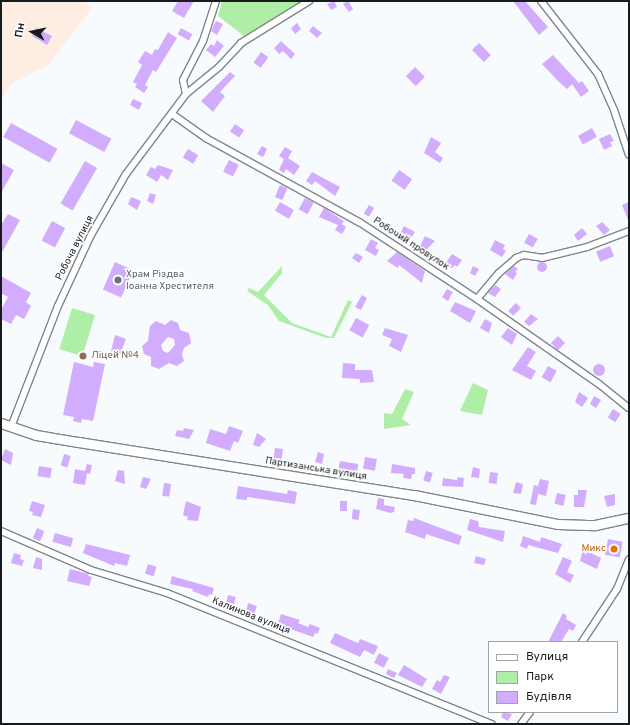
<!DOCTYPE html>
<meta charset="utf-8">
<style>
body{margin:0}
#map{position:relative;width:630px;height:725px;overflow:hidden;background:#f8fbfe;font-family:Overpass,sans-serif}
div>[style]{position:absolute}
[style*='--x']{left:calc(var(--x)*1px);top:calc(var(--y)*1px);width:calc(var(--w)*1px);rotate:calc(var(--a)*1deg)}
.industrial>*{inset:0;background:#feede2}
.green>*{inset:0;background:#aeeea7;transform-origin:0 0}
.building>*{inset:0;background:#d2adfd;transform-origin:0 0}
.round{border-radius:50%}
.roads{filter:drop-shadow(1px 0 #7e868c) drop-shadow(-1px 0 #7e868c) drop-shadow(0 1px #7e868c) drop-shadow(0 -1px #7e868c)}
.street>*{height:6px;margin:-3px;padding:0 3px;transform-origin:3px;border-radius:3px;background:#fff}
.secondary>*{height:9px;margin:-4.5px;padding:0 4.5px;transform-origin:4.5px;border-radius:4.5px;background:#fff}
.dots>*{width:11px;height:11px;translate:-50% -50%;box-sizing:border-box;border:2px solid #fff;border-radius:50%}
span{translate:-50% -50%;white-space:nowrap;text-align:center;line-height:1.15;-webkit-text-stroke:3px #fff;paint-order:stroke}
.street-label{font-size:10px;color:#181b1e}
.worship-label{font-size:10px;color:#5b616d}
.left{translate:0 -50%;text-align:left}
.education-label{font-size:10px;color:#785e54}
.food-label{font-size:10px;color:#c56008}
.right{translate:-100% -50%;text-align:right}
.frame{position:absolute;inset:0;border:2px solid #181b1e;pointer-events:none}
.legend{position:absolute;left:488px;top:641px;width:130px;height:72px;box-sizing:border-box;background:#fff;border:1px solid #a3a4a5;margin:0;padding:5px 7px;list-style:none;font-size:12px;color:#181b1e}
.legend li{display:flex;align-items:center;gap:8px;height:20px}
.legend b{width:20px;border:1px solid #a3a4a5}
.north{position:absolute;left:12px;top:12px;width:40px;height:40px;-webkit-text-stroke:3px #fff;paint-order:stroke;rotate:279deg;font-size:11px;font-weight:700;line-height:16px;text-align:center;color:#181b1e}
.north::after{content:'';display:block;margin:auto;width:14px;height:18px;background:#181b1e;clip-path:polygon(50% 0,100% 100%,50% 72%,0 100%)}
</style>
<div id="map">
<div class="industrial">
<div style="clip-path:polygon(1px 1px,84px 1px,92px 8px,48px 65px,11px 84px,1px 100px)"></div>
</div>
<div class="green">
<div style="clip-path:polygon(222px 1px,304px 1px,244px 36px,218px 16px)"></div>
<div style="clip-path:polygon(282px 266px,282px 273px,264px 295px,292px 323px,331px 337px,348px 300px,352px 302px,334px 338px,326px 338px,279px 321px,268px 305px,247px 291px,249px 288px,258px 292px)"></div>
<div style="left:72px;top:308px;width:24px;height:43px;rotate:17deg"></div>
<div style="clip-path:polygon(473px 383px,488px 390px,482px 415px,460px 411px)"></div>
<div style="clip-path:polygon(405px 389px,414px 392px,402px 419px,411px 425px,384px 429px,384px 413px,392px 414px)"></div>
</div>
<div class="building">
<div style="clip-path:polygon(178px 1px,194px 1px,184px 18px,172px 11px)"></div>
<div style="clip-path:polygon(334px 1px,337px 7px,331px 10px,327px 4px)"></div>
<div style="clip-path:polygon(348px 1px,353px 9px,349px 12px,343px 4px)"></div>
<div style="clip-path:polygon(513px 1px,525px 1px,548px 27px,539px 35px)"></div>
<div style="clip-path:polygon(216px 21px,223px 24px,217px 35px,211px 31px)"></div>
<div style="clip-path:polygon(297px 23px,301px 29px,295px 34px,291px 28px)"></div>
<div style="clip-path:polygon(313px 26px,322px 33px,317px 38px,309px 31px)"></div>
<div style="clip-path:polygon(36px 28px,52px 36px,47px 45px,32px 36px)"></div>
<div style="left:181px;top:28px;width:13px;height:7px;rotate:29deg"></div>
<div style="clip-path:polygon(168px 32px,177px 38px,156px 72px,153px 70px,145px 85px,148px 87px,144px 93px,135px 87px,137px 84px,133px 82px,142px 65px,138px 62px,145px 51px,152px 55px,155px 49px,158px 50px)"></div>
<div style="clip-path:polygon(217px 40px,224px 46px,215px 57px,206px 50px,211px 44px,214px 46px)"></div>
<div style="clip-path:polygon(281px 41px,295px 54px,291px 59px,283px 51px,279px 54px,274px 48px)"></div>
<div style="left:479px;top:43px;width:17px;height:10px;rotate:45deg"></div>
<div style="left:261px;top:52px;width:9px;height:13px;rotate:36deg"></div>
<div style="clip-path:polygon(553px 55px,579px 83px,582px 81px,589px 91px,581px 97px,572px 84px,567px 89px,558px 81px,542px 64px)"></div>
<div style="left:415px;top:67px;width:14px;height:13px;rotate:45deg"></div>
<div style="clip-path:polygon(230px 72px,235px 76px,220px 92px,225px 96px,213px 112px,201px 101px)"></div>
<div style="clip-path:polygon(133px 99px,142px 103px,139px 110px,130px 105px)"></div>
<div style="left:76px;top:120px;width:40px;height:15px;rotate:28deg"></div>
<div style="left:11px;top:123px;width:53px;height:16px;rotate:29deg"></div>
<div style="left:235px;top:124px;width:11px;height:9px;rotate:34deg"></div>
<div style="left:592px;top:128px;width:10px;height:16px;rotate:61deg"></div>
<div style="clip-path:polygon(610px 134px,614px 141px,610px 142px,612px 146px,604px 150px,599px 139px)"></div>
<div style="clip-path:polygon(431px 137px,441px 143px,435px 152px,443px 158px,440px 163px,424px 153px)"></div>
<div style="clip-path:polygon(262px 146px,267px 149px,263px 157px,257px 154px)"></div>
<div style="clip-path:polygon(285px 147px,292px 151px,288px 158px,300px 166px,294px 175px,286px 169px,284px 173px,279px 170px,284px 159px,279px 156px)"></div>
<div style="left:188px;top:149px;width:12px;height:10px;rotate:31deg"></div>
<div style="left:229px;top:160px;width:11px;height:13px;rotate:27deg"></div>
<div style="left:85px;top:161px;width:14px;height:49px;rotate:30deg"></div>
<div style="clip-path:polygon(1px 163px,14px 170px,1px 193px)"></div>
<div style="clip-path:polygon(158px 165px,173px 170px,168px 180px,161px 175px,157px 182px,146px 175px,151px 167px,155px 169px)"></div>
<div style="left:399px;top:170px;width:16px;height:13px;rotate:35deg"></div>
<div style="clip-path:polygon(312px 172px,340px 187px,335px 196px,315px 181px,312px 185px,306px 181px)"></div>
<div style="left:280px;top:185px;width:8px;height:13px;rotate:23deg"></div>
<div style="clip-path:polygon(150px 193px,156px 195px,153px 204px,147px 201px)"></div>
<div style="clip-path:polygon(131px 197px,141px 201px,137px 210px,128px 204px)"></div>
<div style="left:305px;top:198px;width:10px;height:13px;rotate:29deg"></div>
<div style="left:280px;top:202px;width:16px;height:10px;rotate:30deg"></div>
<div style="clip-path:polygon(629px 202px,629px 222px,622px 205px)"></div>
<div style="left:369px;top:205px;width:6px;height:10px;rotate:31deg"></div>
<div style="clip-path:polygon(324px 208px,344px 221px,342px 224px,346px 227px,342px 234px,335px 230px,338px 225px,319px 217px)"></div>
<div style="clip-path:polygon(8px 214px,20px 220px,1px 254px,1px 225px)"></div>
<div style="left:52px;top:221px;width:15px;height:22px;rotate:28deg"></div>
<div style="clip-path:polygon(602px 222px,610px 230px,604px 235px,596px 226px)"></div>
<div style="clip-path:polygon(404px 226px,415px 232px,409px 241px,403px 237px,405px 234px,401px 232px)"></div>
<div style="clip-path:polygon(582px 228px,587px 234px,578px 241px,574px 235px)"></div>
<div style="left:529px;top:234px;width:10px;height:10px;rotate:29deg"></div>
<div style="clip-path:polygon(425px 236px,435px 241px,426px 250px,420px 246px)"></div>
<div style="clip-path:polygon(371px 239px,378px 243px,375px 248px,379px 250px,376px 256px,365px 250px)"></div>
<div style="clip-path:polygon(495px 240px,505px 245px,503px 249px,506px 251px,502px 257px,490px 250px)"></div>
<div style="left:610px;top:246px;width:11px;height:15px;rotate:68deg"></div>
<div style="clip-path:polygon(397px 252px,425px 271px,422px 283px,399px 265px,398px 268px,387px 261px)"></div>
<div style="clip-path:polygon(356px 253px,363px 257px,359px 263px,352px 258px)"></div>
<div style="clip-path:polygon(452px 254px,462px 260px,457px 267px,455px 265px,452px 268px,445px 264px)"></div>
<div class="round" style="left:537px;top:262px;width:10px;height:10px"></div>
<div style="left:115px;top:262px;width:20px;height:30px;rotate:24deg"></div>
<div style="clip-path:polygon(473px 266px,479px 269px,475px 276px,470px 273px)"></div>
<div style="clip-path:polygon(514px 266px,518px 269px,515px 272px,517px 273px,513px 280px,505px 274px)"></div>
<div style="clip-path:polygon(1px 276px,31px 293px,26px 302px,31px 306px,24px 319px,16px 315px,11px 324px,1px 319px,1px 310px,8px 297px,1px 293px)"></div>
<div style="clip-path:polygon(495px 285px,501px 289px,495px 297px,488px 293px)"></div>
<div style="clip-path:polygon(447px 289px,453px 292px,448px 301px,442px 297px)"></div>
<div style="clip-path:polygon(362px 295px,367px 298px,361px 310px,355px 307px)"></div>
<div style="clip-path:polygon(455px 302px,476px 311px,470px 323px,450px 311px)"></div>
<div style="left:516px;top:303px;width:7px;height:11px;rotate:45deg"></div>
<div style="clip-path:polygon(531px 314px,538px 319px,529px 326px,524px 322px)"></div>
<div style="left:356px;top:318px;width:15px;height:14px;rotate:28deg"></div>
<div style="clip-path:polygon(485px 319px,492px 323px,489px 333px,480px 328px)"></div>
<div style="clip-path:polygon(evenodd,171px 320px,178px 323px,180px 330px,189px 333px,191px 343px,184px 348px,182px 354px,184px 361px,177px 366px,169px 363px,159px 369px,151px 366px,151px 357px,144px 354px,142px 346px,148px 341px,150px 326px,156px 321px,165px 325px,171px 320px,168px 337px,174px 339px,175px 345px,168px 353px,163px 351px,161px 345px,168px 337px)"></div>
<div style="clip-path:polygon(385px 328px,408px 335px,401px 352px,389px 346px,392px 339px,382px 335px)"></div>
<div style="clip-path:polygon(508px 328px,517px 334px,512px 345px,501px 337px)"></div>
<div style="clip-path:polygon(115px 335px,126px 339px,120px 355px,111px 351px)"></div>
<div style="left:558px;top:336px;width:10px;height:10px;rotate:45deg"></div>
<div style="clip-path:polygon(528px 347px,536px 352px,527px 366px,536px 371px,531px 380px,512px 370px)"></div>
<div style="clip-path:polygon(74px 362px,93px 367px,94px 362px,105px 364px,93px 421px,82px 419px,81px 423px,73px 421px,74px 417px,63px 415px)"></div>
<div style="clip-path:polygon(343px 363px,355px 364px,355px 370px,372px 370px,374px 382px,360px 383px,360px 379px,342px 378px)"></div>
<div class="round" style="left:593px;top:364px;width:12px;height:12px"></div>
<div style="left:548px;top:366px;width:10px;height:13px;rotate:29deg"></div>
<div style="clip-path:polygon(579px 392px,588px 398px,582px 407px,575px 402px)"></div>
<div style="clip-path:polygon(594px 396px,601px 400px,596px 408px,590px 404px)"></div>
<div style="left:613px;top:409px;width:9px;height:10px;rotate:32deg"></div>
<div style="clip-path:polygon(229px 426px,243px 431px,238px 443px,234px 441px,230px 451px,206px 443px,210px 429px,226px 434px)"></div>
<div style="clip-path:polygon(184px 428px,194px 430px,189px 439px,175px 436px,177px 430px,183px 431px)"></div>
<div style="clip-path:polygon(257px 433px,266px 439px,259px 447px,253px 445px)"></div>
<div style="left:275px;top:448px;width:8px;height:10px;rotate:7deg"></div>
<div style="clip-path:polygon(5px 449px,13px 453px,11px 465px,1px 460px)"></div>
<div style="clip-path:polygon(318px 452px,324px 454px,322px 464px,315px 462px)"></div>
<div style="left:64px;top:454px;width:7px;height:12px;rotate:16deg"></div>
<div style="left:365px;top:457px;width:12px;height:12px;rotate:9deg"></div>
<div style="clip-path:polygon(340px 461px,358px 464px,357px 474px,338px 472px)"></div>
<div style="clip-path:polygon(87px 464px,92px 465px,90px 474px,87px 473px,85px 485px,73px 483px,75px 469px,85px 471px)"></div>
<div style="clip-path:polygon(392px 464px,415px 468px,415px 474px,412px 474px,411px 479px,403px 478px,404px 474px,391px 473px)"></div>
<div style="left:39px;top:466px;width:13px;height:10px;rotate:9deg"></div>
<div style="clip-path:polygon(473px 467px,480px 469px,479px 478px,471px 477px)"></div>
<div style="clip-path:polygon(118px 470px,124px 471px,125px 484px,115px 481px)"></div>
<div style="left:426px;top:471px;width:7px;height:10px;rotate:16deg"></div>
<div style="left:490px;top:472px;width:8px;height:11px;rotate:7deg"></div>
<div style="clip-path:polygon(143px 477px,151px 479px,146px 489px,140px 487px)"></div>
<div style="clip-path:polygon(458px 477px,464px 478px,463px 487px,442px 486px,443px 478px,457px 480px)"></div>
<div style="clip-path:polygon(540px 479px,549px 481px,546px 496px,538px 494px,536px 505px,530px 504px,534px 485px,538px 486px)"></div>
<div style="clip-path:polygon(516px 482px,523px 484px,521px 494px,513px 493px)"></div>
<div style="left:164px;top:483px;width:7px;height:13px;rotate:8deg"></div>
<div style="clip-path:polygon(238px 486px,287px 494px,288px 490px,297px 492px,295px 504px,247px 497px,247px 500px,236px 499px)"></div>
<div style="clip-path:polygon(578px 490px,587px 490px,584px 507px,574px 507px,574px 495px,578px 495px)"></div>
<div style="left:557px;top:493px;width:9px;height:11px;rotate:13deg"></div>
<div style="clip-path:polygon(615px 494px,615px 505px,607px 507px,604px 496px)"></div>
<div style="clip-path:polygon(378px 498px,384px 499px,384px 505px,395px 507px,394px 512px,391px 513px,376px 509px)"></div>
<div style="clip-path:polygon(32px 501px,45px 505px,41px 517px,32px 515px,33px 512px,29px 511px)"></div>
<div style="clip-path:polygon(186px 501px,201px 507px,198px 521px,187px 520px,188px 517px,183px 515px)"></div>
<div style="left:340px;top:501px;width:7px;height:10px"></div>
<div style="left:353px;top:509px;width:7px;height:10px;rotate:8deg"></div>
<div style="clip-path:polygon(414px 518px,462px 536px,459px 545px,426px 534px,425px 539px,405px 532px,408px 520px,413px 521px)"></div>
<div style="clip-path:polygon(470px 519px,478px 521px,479px 527px,505px 531px,503px 542px,467px 530px)"></div>
<div style="left:37px;top:528px;width:8px;height:11px;rotate:23deg"></div>
<div style="left:55px;top:533px;width:19px;height:9px;rotate:16deg"></div>
<div style="clip-path:polygon(523px 536px,540px 542px,541px 537px,562px 544px,558px 553px,528px 545px,527px 549px,520px 546px)"></div>
<div style="left:608px;top:539px;width:15px;height:16px;rotate:11deg"></div>
<div style="clip-path:polygon(86px 544px,130px 555px,127px 566px,115px 563px,114px 566px,83px 553px)"></div>
<div style="clip-path:polygon(583px 549px,601px 558px,597px 569px,580px 561px)"></div>
<div style="clip-path:polygon(14px 553px,21px 555px,20px 559px,24px 560px,22px 566px,11px 563px)"></div>
<div style="clip-path:polygon(476px 556px,486px 559px,484px 565px,474px 563px)"></div>
<div style="clip-path:polygon(36px 557px,42px 559px,42px 570px,33px 568px)"></div>
<div style="clip-path:polygon(563px 557px,572px 561px,567px 572px,574px 575px,570px 583px,555px 574px)"></div>
<div style="left:148px;top:564px;width:9px;height:10px;rotate:18deg"></div>
<div style="clip-path:polygon(70px 569px,89px 574px,88px 576px,92px 577px,89px 586px,67px 581px)"></div>
<div style="clip-path:polygon(172px 576px,214px 588px,212px 595px,209px 594px,208px 597px,192px 591px,193px 589px,170px 584px)"></div>
<div style="left:228px;top:595px;width:8px;height:9px;rotate:14deg"></div>
<div style="clip-path:polygon(248px 603px,257px 606px,254px 614px,246px 612px)"></div>
<div style="clip-path:polygon(563px 613px,567px 616px,566px 619px,576px 625px,573px 631px,569px 629px,561px 642px,548px 642px)"></div>
<div style="clip-path:polygon(281px 614px,300px 620px,298px 623px,308px 627px,310px 624px,320px 628px,317px 634px,315px 633px,313px 637px,285px 627px,278px 623px)"></div>
<div style="clip-path:polygon(335px 633px,358px 643px,360px 639px,378px 646px,374px 655px,364px 650px,360px 657px,330px 643px)"></div>
<div style="left:379px;top:653px;width:11px;height:11px;rotate:27deg"></div>
<div style="clip-path:polygon(404px 665px,427px 679px,422px 687px,398px 675px)"></div>
<div style="clip-path:polygon(388px 669px,397px 673px,394px 678px,386px 674px)"></div>
<div style="clip-path:polygon(444px 675px,450px 677px,441px 694px,432px 689px,437px 680px,440px 682px)"></div>
<div style="clip-path:polygon(503px 712px,512px 714px,508px 721px,501px 717px)"></div>
</div>
<div class="roads">
<div class="street">
<div style="--x:541;--y:1;--w:93;--a:52"></div>
<div style="--x:598;--y:74;--w:39;--a:66"></div>
<div style="--x:614;--y:110;--w:47;--a:71.6"></div>
<div style="--x:186;--y:94;--w:14;--a:-102"></div>
<div style="--x:183;--y:80;--w:44;--a:-62.9"></div>
<div style="--x:203;--y:41;--w:42;--a:-72"></div>
<div style="--x:172;--y:114;--w:42;--a:35.2"></div>
<div style="--x:206;--y:138;--w:175;--a:28.8"></div>
<div style="--x:359;--y:222;--w:141;--a:33.1"></div>
<div style="--x:477;--y:299;--w:149;--a:34.9"></div>
<div style="--x:599;--y:384;--w:38;--a:39"></div>
<div style="--x:477;--y:299;--w:34;--a:-50"></div>
<div style="--x:499;--y:273;--w:23;--a:-41"></div>
<div style="--x:516;--y:258;--w:9;--a:-21"></div>
<div style="--x:524;--y:255;--w:18;--a:9"></div>
<div style="--x:542;--y:258;--w:46;--a:-13.7"></div>
<div style="--x:587;--y:247;--w:45;--a:-20.9"></div>
<div style="--x:11;--y:427;--w:130;--a:-68.8"></div>
<div style="--x:58;--y:306;--w:78;--a:-65.1"></div>
<div style="--x:91;--y:235;--w:70;--a:-60.2"></div>
<div style="--x:126;--y:174;--w:100;--a:-53.1"></div>
<div style="--x:186;--y:94;--w:43;--a:-39.3"></div>
<div style="--x:219;--y:67;--w:33;--a:-47"></div>
<div style="--x:241;--y:43;--w:80;--a:-31.7"></div>
<div style="--x:1;--y:531;--w:98;--a:23.4"></div>
<div style="--x:91;--y:570;--w:79;--a:16.8"></div>
<div style="--x:167;--y:593;--w:350;--a:22"></div>
<div style="--x:582;--y:642;--w:64;--a:-56.6"></div>
<div style="--x:617;--y:589;--w:32;--a:-68"></div>
<div style="--x:521;--y:724;--w:15;--a:-53"></div>
</div>
<div class="secondary">
<div style="--x:1;--y:423;--w:37;--a:19"></div>
<div style="--x:36;--y:435;--w:43;--a:9.5"></div>
<div style="--x:78;--y:442;--w:340;--a:9"></div>
<div style="--x:414;--y:495;--w:147;--a:11.4"></div>
<div style="--x:558;--y:524;--w:37;--a:2"></div>
<div style="--x:595;--y:525;--w:35;--a:-12"></div>
</div>
</div>
<div class="dots">
<div style="left:118px;top:280px;background:#6b7280"></div>
<div style="left:83px;top:356px;background:#8d6e63"></div>
<div style="left:614px;top:549px;background:#e8710a"></div>
</div>
<div class="street-label">
<span style="left:411px;top:244px;rotate:33deg">Робочий провулок</span>
<span style="left:75px;top:248px;rotate:-63deg">Робоча вулиця</span>
<span style="left:316px;top:469px;rotate:9deg">Партизанська вулиця</span>
<span style="left:251px;top:616px;rotate:22deg">Калинова вулиця</span>
</div>
<div class="worship-label">
<span class="left" style="left:126px;top:280px">Храм Різдва<br>Іоанна Хрестителя</span>
</div>
<div class="education-label">
<span class="left" style="left:91px;top:356px">Ліцей №4</span>
</div>
<div class="food-label">
<span class="right" style="left:606px;top:549px">Микс</span>
</div>
<div class="frame"></div>
<ul class="legend">
<li><b style="height:5px;background:#fff"></b>Вулиця</li>
<li><b style="height:11px;background:#aeeea7"></b>Парк</li>
<li><b style="height:11px;background:#d2adfd"></b>Будівля</li>
</ul>
<div class="north">Пн</div>
</div>
